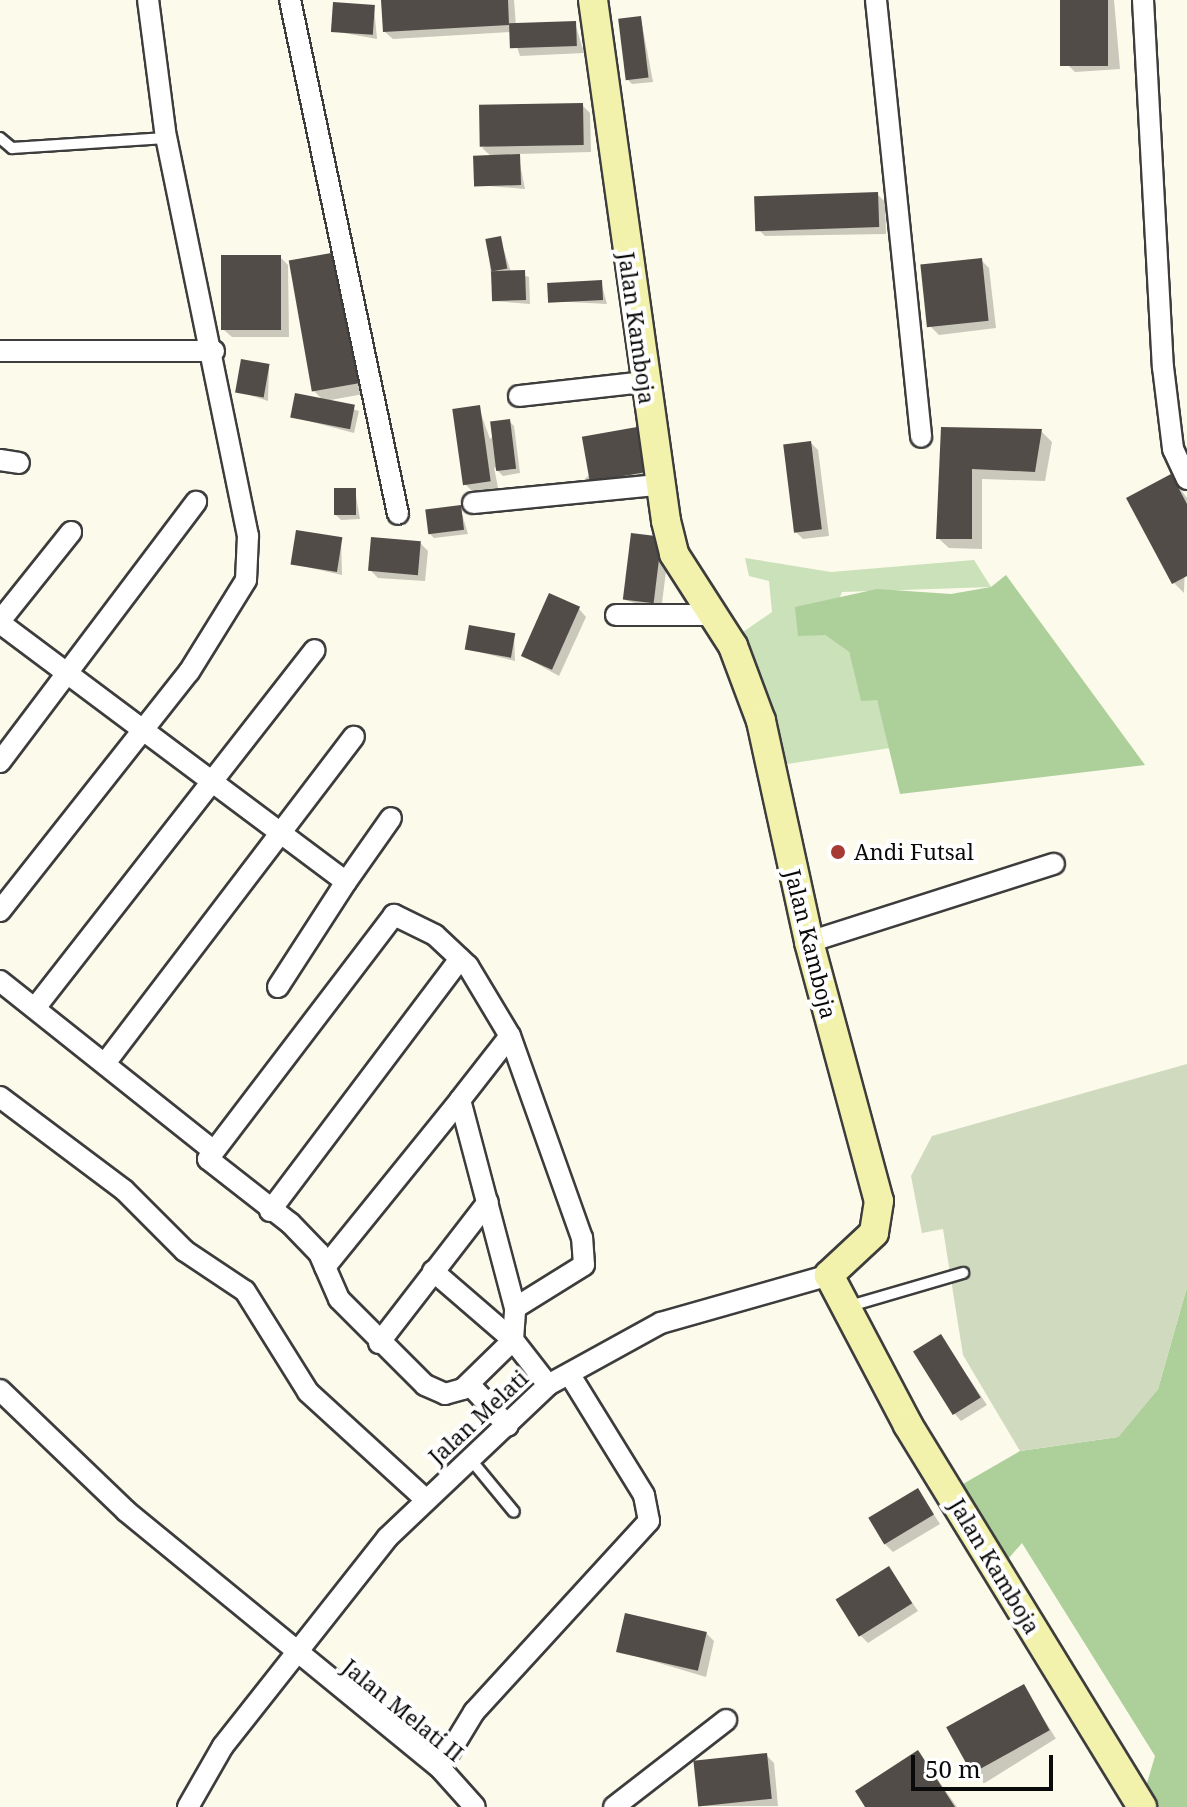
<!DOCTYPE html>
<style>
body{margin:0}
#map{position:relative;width:1187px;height:1807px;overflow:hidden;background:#fcfaea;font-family:"Noto Serif",serif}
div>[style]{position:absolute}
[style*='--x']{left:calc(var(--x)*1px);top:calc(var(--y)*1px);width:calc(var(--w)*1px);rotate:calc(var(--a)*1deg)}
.green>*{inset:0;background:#cae1b9}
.forest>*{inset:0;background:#adcf9a}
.cemetery>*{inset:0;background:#cfdabf}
.shadow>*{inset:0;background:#0003;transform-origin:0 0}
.building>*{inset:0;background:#514c48;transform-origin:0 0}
.roads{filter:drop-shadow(2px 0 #3d3d3d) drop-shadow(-2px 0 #3d3d3d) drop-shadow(0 2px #3d3d3d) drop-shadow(0 -2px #3d3d3d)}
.lane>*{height:10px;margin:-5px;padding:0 5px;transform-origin:5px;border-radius:5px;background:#fff}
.street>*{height:20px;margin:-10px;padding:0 10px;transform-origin:10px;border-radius:10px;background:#fff}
.secondary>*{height:28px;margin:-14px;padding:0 14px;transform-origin:14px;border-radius:14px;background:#f3f2ad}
.dots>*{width:22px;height:22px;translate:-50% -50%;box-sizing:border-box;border:4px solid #fff;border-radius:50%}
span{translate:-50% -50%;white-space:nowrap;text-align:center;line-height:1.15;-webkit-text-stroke:8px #fff;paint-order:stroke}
.street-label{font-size:22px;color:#0a0a0a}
.poi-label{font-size:22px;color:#0a0a0a}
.left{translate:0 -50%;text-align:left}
.scale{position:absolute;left:911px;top:1755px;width:142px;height:36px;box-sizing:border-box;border:4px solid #0a0a0a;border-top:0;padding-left:10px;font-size:24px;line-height:28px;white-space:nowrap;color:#0a0a0a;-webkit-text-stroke:6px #fff;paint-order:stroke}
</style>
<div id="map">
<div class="green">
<div style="clip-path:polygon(745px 558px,831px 572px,974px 560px,991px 587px,842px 592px,825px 635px,849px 652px,861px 700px,877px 700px,890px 748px,781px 765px,743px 632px,772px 612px,769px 581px,749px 576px)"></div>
</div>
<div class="forest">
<div style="clip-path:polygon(1006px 575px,1145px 765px,900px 794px,877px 700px,861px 701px,849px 652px,825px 635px,798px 636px,795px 607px,877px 589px,951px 594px,991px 587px)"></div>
<div style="clip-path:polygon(1187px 1287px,1187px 1807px,1156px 1807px,1145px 1790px,1155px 1756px,1022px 1543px,1002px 1566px,956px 1488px,1020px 1451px,1118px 1437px,1158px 1389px)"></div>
</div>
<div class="cemetery">
<div style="clip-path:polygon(1187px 1064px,1187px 1287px,1158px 1389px,1118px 1437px,1020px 1451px,963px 1355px,943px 1229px,922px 1233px,911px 1176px,932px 1136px)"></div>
</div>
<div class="shadow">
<div style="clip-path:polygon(383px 0,514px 0,516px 27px,575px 23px,584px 53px,520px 56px,512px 32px,393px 39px,385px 32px)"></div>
<div style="clip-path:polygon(1062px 0,1114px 0,1120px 69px,1075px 72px,1068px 65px)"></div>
<div style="clip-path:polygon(374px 7px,377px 39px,333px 31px)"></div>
<div style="clip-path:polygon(641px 19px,653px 82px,632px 84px,627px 79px)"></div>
<div style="clip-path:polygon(582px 105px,590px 113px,591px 152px,518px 154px,525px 189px,476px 185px,491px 156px,482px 148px)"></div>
<div style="clip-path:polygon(877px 194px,885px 202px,886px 234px,765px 236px,757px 228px)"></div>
<div style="clip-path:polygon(500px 238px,511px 272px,529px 277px,530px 304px,494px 301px,487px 241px)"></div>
<div style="clip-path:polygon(280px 257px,288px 265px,289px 337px,232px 337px,224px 330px)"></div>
<div style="clip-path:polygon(981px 260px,989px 268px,996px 328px,939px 335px,931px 327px)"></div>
<div style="clip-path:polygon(291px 262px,369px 393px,325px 401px,359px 411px,354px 433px,293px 417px,324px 401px,313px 390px)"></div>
<div style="clip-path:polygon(601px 282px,607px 304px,550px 301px)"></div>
<div style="clip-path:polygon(269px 366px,268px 401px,237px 391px)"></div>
<div style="clip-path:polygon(479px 408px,490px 439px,509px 421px,514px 426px,520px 473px,503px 476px,494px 467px,498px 488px,473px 492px,465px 484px)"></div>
<div style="clip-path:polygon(636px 429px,652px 480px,590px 484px,585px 479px)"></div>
<div style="clip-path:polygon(943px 429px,1041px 431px,1052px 442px,1045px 481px,982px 479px,982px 549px,949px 548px,938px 538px)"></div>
<div style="clip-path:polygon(811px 443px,818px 450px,829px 536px,803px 539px,795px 531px)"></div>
<div style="clip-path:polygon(1170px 476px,1187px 498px,1184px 593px,1174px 583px)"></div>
<div style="clip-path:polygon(355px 490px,360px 519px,341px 520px,336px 515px)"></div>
<div style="clip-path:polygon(460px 507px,468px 534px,434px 538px,429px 533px)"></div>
<div style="clip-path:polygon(633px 535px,669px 547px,661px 611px,625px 600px)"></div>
<div style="clip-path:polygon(341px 539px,342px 575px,293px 564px)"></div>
<div style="clip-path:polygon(420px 543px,428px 551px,425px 581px,378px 578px,370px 570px)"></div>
<div style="clip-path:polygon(579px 609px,586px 617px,559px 676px,523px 656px)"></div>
<div style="clip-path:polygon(514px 634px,515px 661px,467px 649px)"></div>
<div style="clip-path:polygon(941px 1337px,987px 1405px,961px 1421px,954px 1413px)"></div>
<div style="clip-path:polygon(918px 1490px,940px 1524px,893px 1552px,885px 1544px)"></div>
<div style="clip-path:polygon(889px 1569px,918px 1611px,868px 1643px,861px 1636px)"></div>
<div style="clip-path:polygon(706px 1633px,714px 1641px,706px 1677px,619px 1651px)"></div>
<div style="left:1023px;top:1686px;width:62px;height:85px;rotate:58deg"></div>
<div style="clip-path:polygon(918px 1752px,957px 1807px,867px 1807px)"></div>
<div style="clip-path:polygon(766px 1755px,774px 1763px,778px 1806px,700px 1806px)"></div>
</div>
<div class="building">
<div style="clip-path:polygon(381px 0,508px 0,509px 25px,383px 32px)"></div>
<div style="left:1060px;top:0;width:48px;height:66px"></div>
<div style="left:333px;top:2px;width:42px;height:30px;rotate:4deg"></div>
<div style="left:641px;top:16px;width:62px;height:23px;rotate:83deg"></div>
<div style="left:576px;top:21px;width:25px;height:67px;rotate:88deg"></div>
<div style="left:583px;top:103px;width:42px;height:104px;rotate:89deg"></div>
<div style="left:520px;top:154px;width:31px;height:47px;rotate:88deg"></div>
<div style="left:878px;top:192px;width:35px;height:124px;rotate:88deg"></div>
<div style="left:501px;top:236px;width:33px;height:16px;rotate:79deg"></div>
<div style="left:337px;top:252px;width:133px;height:49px;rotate:80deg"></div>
<div style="left:221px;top:255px;width:60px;height:75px"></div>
<div style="left:982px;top:258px;width:63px;height:62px;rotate:84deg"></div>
<div style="left:525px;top:270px;width:30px;height:34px;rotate:88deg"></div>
<div style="left:602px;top:280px;width:20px;height:55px;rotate:87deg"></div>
<div style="left:241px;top:359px;width:29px;height:34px;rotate:10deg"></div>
<div style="left:295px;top:393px;width:61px;height:25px;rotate:11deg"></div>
<div style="left:480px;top:405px;width:77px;height:28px;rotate:82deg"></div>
<div style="left:510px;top:419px;width:50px;height:20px;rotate:83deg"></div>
<div style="left:637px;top:427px;width:46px;height:56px;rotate:80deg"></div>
<div style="clip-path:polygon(941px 427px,1042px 429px,1035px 472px,972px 469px,972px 539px,936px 539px)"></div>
<div style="left:811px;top:441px;width:89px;height:28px;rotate:83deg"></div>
<div style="clip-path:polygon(1171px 474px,1187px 504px,1187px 576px,1172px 584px,1126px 498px)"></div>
<div style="left:356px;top:488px;width:27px;height:22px;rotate:90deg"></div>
<div style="left:461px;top:505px;width:25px;height:36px;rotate:83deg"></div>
<div style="left:296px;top:530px;width:47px;height:35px;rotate:9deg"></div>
<div style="left:631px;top:533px;width:31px;height:67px;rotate:7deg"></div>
<div style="left:371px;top:537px;width:50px;height:34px;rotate:5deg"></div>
<div style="left:549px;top:593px;width:34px;height:69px;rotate:24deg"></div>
<div style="left:469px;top:625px;width:47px;height:25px;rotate:10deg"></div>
<div style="left:941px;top:1334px;width:75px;height:33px;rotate:58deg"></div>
<div style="left:918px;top:1488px;width:31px;height:58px;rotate:59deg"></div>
<div style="left:889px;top:1566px;width:44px;height:63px;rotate:58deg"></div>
<div style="left:625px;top:1613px;width:84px;height:40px;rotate:13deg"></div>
<div style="left:1024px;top:1684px;width:53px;height:89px;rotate:61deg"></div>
<div style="clip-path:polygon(918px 1750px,955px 1807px,865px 1807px,855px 1791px)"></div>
<div style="left:767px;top:1753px;width:46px;height:74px;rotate:84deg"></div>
</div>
<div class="roads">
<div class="lane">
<div style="--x:0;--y:138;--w:16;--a:40"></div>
<div style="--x:12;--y:148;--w:154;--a:-3.7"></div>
<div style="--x:850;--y:1306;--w:118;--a:-16.3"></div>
<div style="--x:471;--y:1460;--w:67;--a:50.4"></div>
</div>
<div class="street">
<div style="--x:290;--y:0;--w:525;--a:78.13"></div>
<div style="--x:876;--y:0;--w:439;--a:84.1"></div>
<div style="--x:1143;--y:0;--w:368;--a:86.9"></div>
<div style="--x:1163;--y:367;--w:83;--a:83"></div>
<div style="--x:1173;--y:449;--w:33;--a:65"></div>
<div style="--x:0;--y:351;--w:214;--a:0"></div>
<div style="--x:519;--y:396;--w:126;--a:-6.4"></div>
<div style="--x:0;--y:460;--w:19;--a:9"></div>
<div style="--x:473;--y:503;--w:186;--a:-5.6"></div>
<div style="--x:616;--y:615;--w:100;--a:0"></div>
<div style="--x:0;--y:621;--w:114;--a:-51.4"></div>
<div style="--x:0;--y:623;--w:432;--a:36.8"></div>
<div style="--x:346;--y:882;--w:78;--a:-54.9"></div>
<div style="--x:0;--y:762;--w:326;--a:-53"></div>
<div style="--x:0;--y:911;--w:305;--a:-51.7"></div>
<div style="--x:189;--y:672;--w:108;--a:-58.2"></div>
<div style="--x:246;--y:580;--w:44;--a:-87.4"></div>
<div style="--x:248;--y:536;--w:406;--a:-101.6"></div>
<div style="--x:166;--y:138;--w:139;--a:-97.4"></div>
<div style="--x:809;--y:942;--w:257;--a:-17.7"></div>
<div style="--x:0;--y:981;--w:268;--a:38.5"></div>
<div style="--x:278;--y:987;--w:125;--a:-57.1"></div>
<div style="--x:35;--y:1008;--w:454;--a:-52"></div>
<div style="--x:106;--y:1062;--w:409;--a:-52.7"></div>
<div style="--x:0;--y:1097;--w:155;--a:36.9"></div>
<div style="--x:124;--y:1190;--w:86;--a:45"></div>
<div style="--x:185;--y:1251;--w:72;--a:33.7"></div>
<div style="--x:245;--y:1291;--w:119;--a:58"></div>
<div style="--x:308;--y:1392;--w:157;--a:42.4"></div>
<div style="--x:270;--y:1211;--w:316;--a:-53"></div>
<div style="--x:325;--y:1267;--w:215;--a:-51"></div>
<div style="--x:433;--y:1271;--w:106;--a:40.8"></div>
<div style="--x:513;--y:1340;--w:32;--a:-86"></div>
<div style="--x:515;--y:1308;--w:215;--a:-104.8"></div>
<div style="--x:460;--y:1100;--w:81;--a:-52"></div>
<div style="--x:515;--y:1308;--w:81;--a:-31.9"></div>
<div style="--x:584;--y:1265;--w:27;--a:-94"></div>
<div style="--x:582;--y:1238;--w:214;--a:-109.6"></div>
<div style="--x:510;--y:1036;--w:82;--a:-121"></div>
<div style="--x:468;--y:966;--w:45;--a:-136.8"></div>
<div style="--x:435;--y:935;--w:46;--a:-154"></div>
<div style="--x:394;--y:915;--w:307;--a:127.3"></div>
<div style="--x:208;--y:1159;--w:104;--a:38"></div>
<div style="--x:290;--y:1223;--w:42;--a:46"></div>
<div style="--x:319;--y:1253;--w:50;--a:66.5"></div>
<div style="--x:339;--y:1299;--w:122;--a:45"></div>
<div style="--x:425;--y:1385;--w:22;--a:24"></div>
<div style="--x:445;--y:1394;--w:19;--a:-16"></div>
<div style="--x:463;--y:1389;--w:70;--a:-44.4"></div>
<div style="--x:513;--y:1340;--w:57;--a:52.1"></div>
<div style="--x:379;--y:1343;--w:178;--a:-52.3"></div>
<div style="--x:469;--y:1384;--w:57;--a:47.1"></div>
<div style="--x:0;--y:1390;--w:175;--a:43.8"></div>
<div style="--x:126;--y:1511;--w:406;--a:39.3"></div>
<div style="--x:440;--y:1768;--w:52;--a:48.1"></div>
<div style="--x:440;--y:1768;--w:66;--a:-58.7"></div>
<div style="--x:474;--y:1712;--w:259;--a:-47.5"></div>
<div style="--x:649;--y:1521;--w:26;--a:-101"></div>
<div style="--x:644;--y:1495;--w:141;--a:-121.7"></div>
<div style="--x:188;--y:1807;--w:70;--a:-60.2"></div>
<div style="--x:223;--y:1746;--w:265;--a:-51.7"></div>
<div style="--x:387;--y:1538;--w:222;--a:-43.5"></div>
<div style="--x:548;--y:1385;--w:129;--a:-28.8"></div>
<div style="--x:661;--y:1323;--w:175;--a:-15.9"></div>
<div style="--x:614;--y:1807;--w:142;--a:-37.8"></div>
</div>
<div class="secondary">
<div style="--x:593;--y:0;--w:526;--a:82.02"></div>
<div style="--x:666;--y:521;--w:34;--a:76"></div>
<div style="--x:674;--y:554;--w:109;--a:57.3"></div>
<div style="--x:733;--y:646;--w:80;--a:69.5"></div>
<div style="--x:761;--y:721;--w:226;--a:77.7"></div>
<div style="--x:809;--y:942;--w:268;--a:74.9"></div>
<div style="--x:879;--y:1201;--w:32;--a:99"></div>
<div style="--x:874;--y:1233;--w:62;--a:137"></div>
<div style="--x:829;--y:1275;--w:170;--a:62.2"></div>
<div style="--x:908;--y:1425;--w:448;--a:58.5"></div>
</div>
</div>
<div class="dots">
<div style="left:838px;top:852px;background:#a63b36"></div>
</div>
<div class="street-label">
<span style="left:637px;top:328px;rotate:82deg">Jalan Kamboja</span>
<span style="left:811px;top:944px;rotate:76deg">Jalan Kamboja</span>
<span style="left:478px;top:1417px;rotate:-43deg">Jalan Melati</span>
<span style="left:995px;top:1566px;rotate:59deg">Jalan Kamboja</span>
<span style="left:403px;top:1710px;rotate:39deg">Jalan Melati II</span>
</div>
<div class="poi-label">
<span class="left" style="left:854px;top:852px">Andi Futsal</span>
</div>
<div class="scale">50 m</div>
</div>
